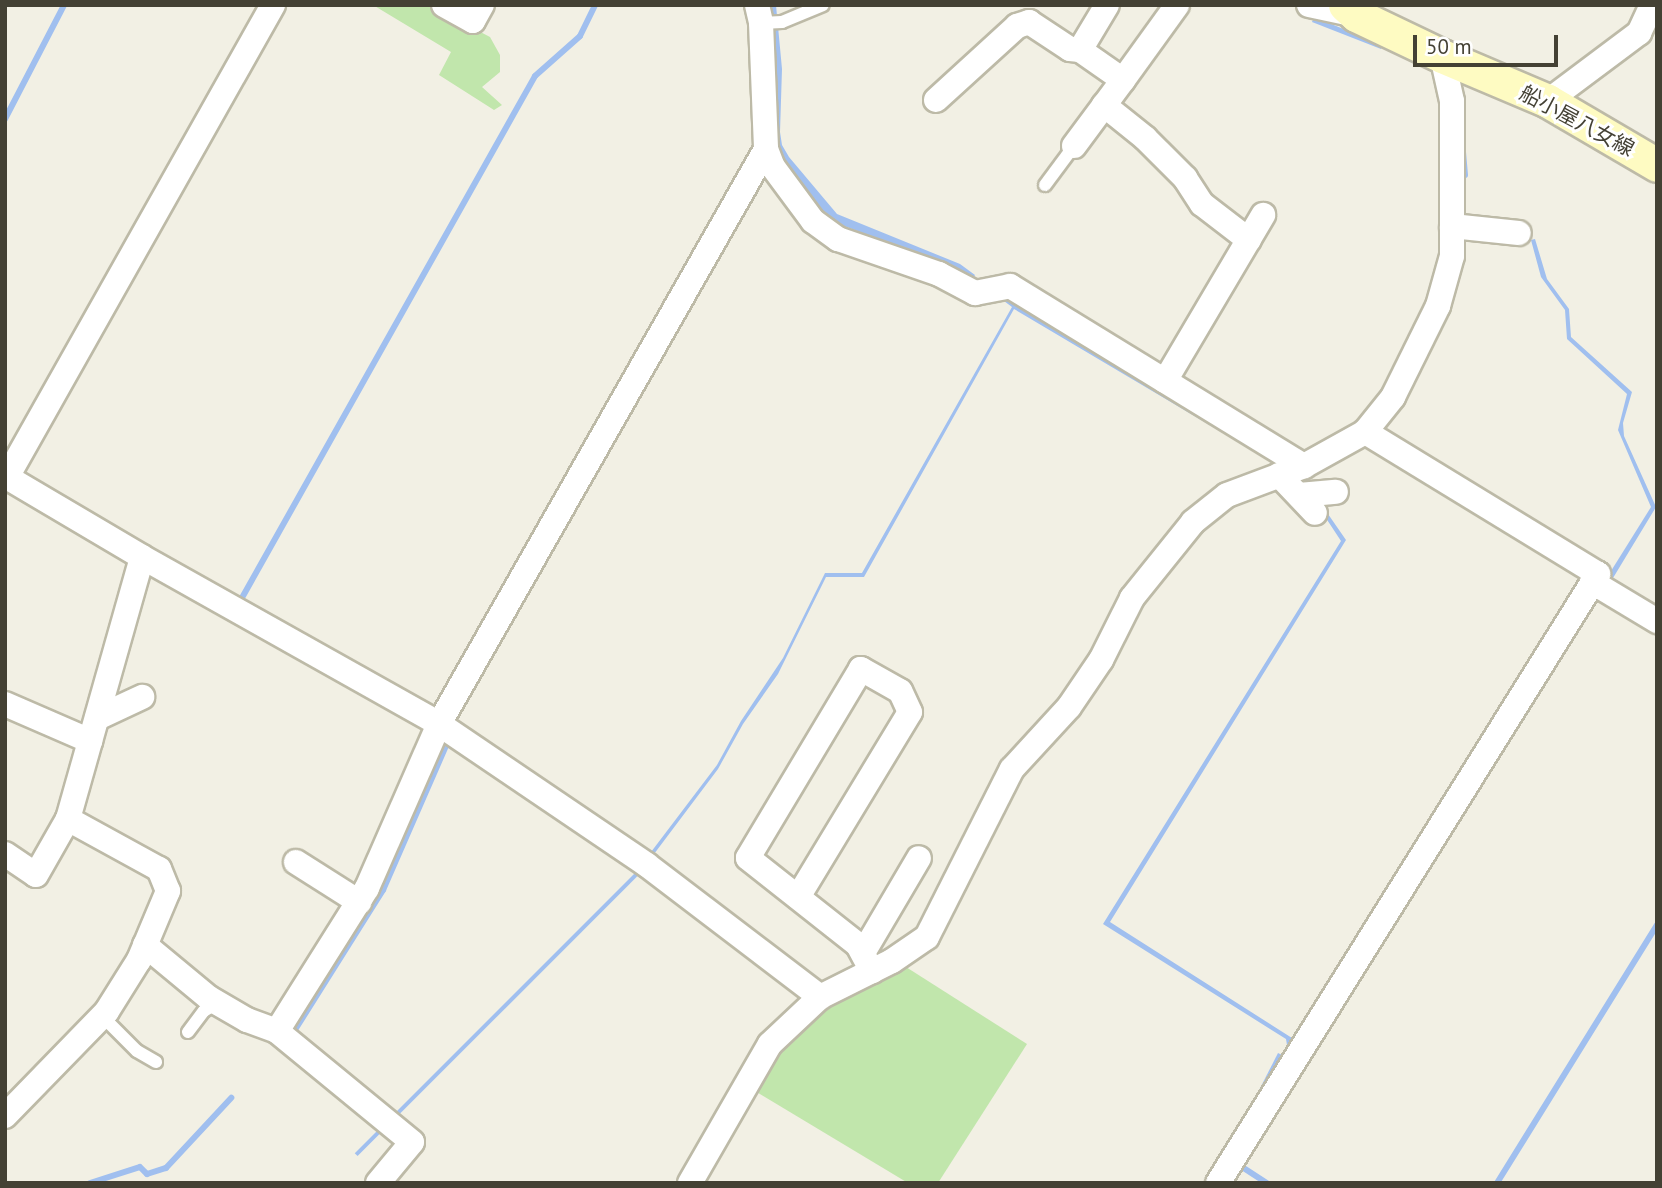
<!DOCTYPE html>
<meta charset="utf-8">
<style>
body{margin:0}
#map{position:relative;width:1662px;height:1188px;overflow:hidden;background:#f2f0e4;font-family:"PT Sans","Noto Sans JP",sans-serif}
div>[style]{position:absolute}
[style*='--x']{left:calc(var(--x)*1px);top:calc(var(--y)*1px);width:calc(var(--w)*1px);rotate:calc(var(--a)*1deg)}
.green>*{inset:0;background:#c1e6ac}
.water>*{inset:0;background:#a0bfef;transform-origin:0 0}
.stream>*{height:6px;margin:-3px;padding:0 3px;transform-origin:3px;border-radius:3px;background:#a0bfef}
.roads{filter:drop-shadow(2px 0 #bdbaa7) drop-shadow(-2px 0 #bdbaa7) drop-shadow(0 2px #bdbaa7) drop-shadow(0 -2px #bdbaa7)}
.service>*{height:12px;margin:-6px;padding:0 6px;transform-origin:6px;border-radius:6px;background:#fff}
.minor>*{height:24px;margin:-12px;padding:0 12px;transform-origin:12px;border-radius:12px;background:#fff}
.secondary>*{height:33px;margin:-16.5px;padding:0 16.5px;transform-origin:16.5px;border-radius:16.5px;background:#fefbc2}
span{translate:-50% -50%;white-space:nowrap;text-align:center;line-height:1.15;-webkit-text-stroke:6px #fff;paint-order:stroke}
.street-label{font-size:21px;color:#444134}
.frame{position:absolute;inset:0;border:7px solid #444134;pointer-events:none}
.scale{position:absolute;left:1413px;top:35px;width:145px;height:32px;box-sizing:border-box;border:4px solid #444134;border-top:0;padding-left:9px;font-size:21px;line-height:24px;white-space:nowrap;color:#444134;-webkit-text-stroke:5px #fff;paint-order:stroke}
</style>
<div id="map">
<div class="green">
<div style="clip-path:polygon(373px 5px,429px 5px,490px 37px,500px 55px,500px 72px,482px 87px,502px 105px,494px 110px,439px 75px,451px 52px)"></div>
<div style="clip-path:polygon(906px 967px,1027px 1044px,938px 1183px,908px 1183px,755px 1091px,761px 1075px,813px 1010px)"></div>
</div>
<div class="water">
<div style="clip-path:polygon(769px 5px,776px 5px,782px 69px,780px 132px,782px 145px,789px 157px,837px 214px,960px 264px,975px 275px,972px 281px,939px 261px,833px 222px,823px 214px,777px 152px,773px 128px,777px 69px)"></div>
<div style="clip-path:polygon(1314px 17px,1383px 45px,1381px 49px,1312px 22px)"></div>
<div style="clip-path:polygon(1535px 239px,1547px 279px,1569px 309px,1571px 337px,1632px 392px,1623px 423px,1624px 436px,1656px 507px,1613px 578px,1657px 605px,1657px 611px,1606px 579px,1651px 507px,1618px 430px,1627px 394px,1567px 339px,1565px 310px,1541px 277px,1531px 240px)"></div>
<div style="clip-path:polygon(1007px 296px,1275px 457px,1272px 462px,1014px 309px,864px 577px,826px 577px,778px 674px,743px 724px,718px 769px,651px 858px,648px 856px,717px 765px,741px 721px,783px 658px,825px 573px,862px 573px,1012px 307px,1004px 301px)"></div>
<div style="clip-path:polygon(1319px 501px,1346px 540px,1110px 922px,1292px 1038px,1287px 1045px,1286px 1039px,1103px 924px,1341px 541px,1316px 503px)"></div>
<div style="left:639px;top:869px;width:4px;height:402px;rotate:45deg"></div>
<div style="left:1278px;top:1053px;width:4px;height:153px;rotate:27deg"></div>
</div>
<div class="stream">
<div style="--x:5;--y:119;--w:128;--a:-62.6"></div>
<div style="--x:1463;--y:152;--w:23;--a:85"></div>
<div style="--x:243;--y:596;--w:596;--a:-60.68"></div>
<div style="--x:535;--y:76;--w:60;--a:-41.6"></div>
<div style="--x:580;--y:36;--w:34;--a:-64"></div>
<div style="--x:293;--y:1033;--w:169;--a:-57.8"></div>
<div style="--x:383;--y:890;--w:163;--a:-66.4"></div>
<div style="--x:448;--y:741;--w:3;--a:45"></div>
<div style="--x:1239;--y:1165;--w:33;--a:33"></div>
<div style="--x:90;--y:1183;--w:52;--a:-17.7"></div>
<div style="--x:140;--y:1167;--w:10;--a:45"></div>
<div style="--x:147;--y:1174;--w:20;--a:-18"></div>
<div style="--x:166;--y:1168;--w:96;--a:-47.1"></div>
<div style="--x:1497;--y:1183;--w:304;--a:-58.2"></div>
</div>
<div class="roads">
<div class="service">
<div style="--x:761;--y:23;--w:21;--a:-3"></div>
<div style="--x:782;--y:22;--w:44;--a:-22.5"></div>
<div style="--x:1045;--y:185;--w:49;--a:-53.4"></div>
<div style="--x:102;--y:1016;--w:49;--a:45"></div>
<div style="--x:137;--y:1051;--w:22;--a:30"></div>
<div style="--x:188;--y:1032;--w:26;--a:-53"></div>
<div style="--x:204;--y:1011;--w:15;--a:-32"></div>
</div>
<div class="minor">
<div style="--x:444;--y:5;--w:33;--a:29"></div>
<div style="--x:473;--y:21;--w:18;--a:-61"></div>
<div style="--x:757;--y:5;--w:18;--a:77"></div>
<div style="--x:761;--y:23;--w:126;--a:87.7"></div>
<div style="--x:766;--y:149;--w:19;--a:69"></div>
<div style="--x:773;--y:167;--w:67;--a:53.5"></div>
<div style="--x:813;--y:221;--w:31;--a:36"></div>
<div style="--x:838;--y:239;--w:107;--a:19.1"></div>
<div style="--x:939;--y:274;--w:41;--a:27.8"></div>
<div style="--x:975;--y:293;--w:36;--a:-11"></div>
<div style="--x:1010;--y:286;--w:345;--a:31.5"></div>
<div style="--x:1309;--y:5;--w:48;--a:12"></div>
<div style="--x:1123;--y:80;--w:92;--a:-54.2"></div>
<div style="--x:936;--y:100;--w:110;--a:-42.4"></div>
<div style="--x:1017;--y:26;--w:13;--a:-18"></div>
<div style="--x:1029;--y:22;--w:49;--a:33.4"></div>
<div style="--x:1070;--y:49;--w:10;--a:6"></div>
<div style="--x:1080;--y:50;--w:52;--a:-59"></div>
<div style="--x:1548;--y:101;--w:114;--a:-36.8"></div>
<div style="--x:1639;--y:33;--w:31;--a:-65"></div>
<div style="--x:1104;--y:105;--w:53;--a:38.8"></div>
<div style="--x:1145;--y:138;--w:57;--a:45"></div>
<div style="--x:1185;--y:178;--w:31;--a:57"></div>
<div style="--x:1202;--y:204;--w:59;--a:37.5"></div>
<div style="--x:1074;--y:146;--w:82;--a:-53.4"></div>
<div style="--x:1123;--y:80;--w:52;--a:-145.1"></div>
<div style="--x:1452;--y:226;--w:67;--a:6"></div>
<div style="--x:1165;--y:381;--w:193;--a:-59.4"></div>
<div style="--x:1279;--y:475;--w:52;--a:46.5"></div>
<div style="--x:5;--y:476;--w:159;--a:30.6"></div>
<div style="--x:142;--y:557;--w:341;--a:29.3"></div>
<div style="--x:439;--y:724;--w:251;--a:34.1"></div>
<div style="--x:647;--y:865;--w:218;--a:37.3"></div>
<div style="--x:7;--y:477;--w:542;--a:-60.6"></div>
<div style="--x:1299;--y:495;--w:37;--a:-5"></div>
<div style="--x:1592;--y:582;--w:76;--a:31"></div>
<div style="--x:5;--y:704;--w:93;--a:23.5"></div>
<div style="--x:97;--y:718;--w:50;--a:-25"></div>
<div style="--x:5;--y:854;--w:37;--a:34"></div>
<div style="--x:36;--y:875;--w:64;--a:-60.3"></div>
<div style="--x:68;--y:819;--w:272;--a:-74.2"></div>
<div style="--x:296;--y:862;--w:75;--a:32.4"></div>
<div style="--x:798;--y:897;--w:216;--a:-58.8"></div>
<div style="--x:910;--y:712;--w:23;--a:-115"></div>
<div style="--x:900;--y:691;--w:45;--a:-150.6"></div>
<div style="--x:861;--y:669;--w:220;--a:120.9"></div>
<div style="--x:748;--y:858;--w:140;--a:38.3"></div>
<div style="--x:858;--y:945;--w:30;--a:62"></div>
<div style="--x:145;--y:945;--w:83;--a:39.6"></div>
<div style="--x:209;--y:998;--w:44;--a:30.1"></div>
<div style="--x:247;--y:1020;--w:32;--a:20"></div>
<div style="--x:863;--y:953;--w:110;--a:-59.5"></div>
<div style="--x:5;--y:1116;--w:146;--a:-45.8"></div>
<div style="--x:107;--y:1011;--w:60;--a:-57.9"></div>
<div style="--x:139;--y:960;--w:75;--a:-67.2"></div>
<div style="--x:168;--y:891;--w:24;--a:-112"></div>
<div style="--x:159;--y:869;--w:104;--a:-151.2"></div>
<div style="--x:378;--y:1183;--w:53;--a:-50.3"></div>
<div style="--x:412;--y:1142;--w:175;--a:-140.6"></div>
<div style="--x:277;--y:1031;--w:169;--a:-57.8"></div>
<div style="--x:367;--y:888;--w:179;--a:-66.3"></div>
<div style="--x:439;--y:724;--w:661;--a:-60.37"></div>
<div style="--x:690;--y:1183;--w:160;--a:-60.1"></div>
<div style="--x:770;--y:1044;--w:69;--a:-43.2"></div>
<div style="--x:820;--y:997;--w:80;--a:-26.6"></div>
<div style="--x:892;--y:961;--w:42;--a:-34.4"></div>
<div style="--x:927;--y:937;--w:188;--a:-63.2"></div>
<div style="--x:1012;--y:769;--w:84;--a:-47.4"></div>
<div style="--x:1069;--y:707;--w:57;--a:-55.8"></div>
<div style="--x:1101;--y:660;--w:69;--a:-63.4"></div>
<div style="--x:1132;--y:598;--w:97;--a:-51.2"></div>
<div style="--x:1193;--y:522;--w:43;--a:-38.5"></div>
<div style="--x:1227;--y:495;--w:82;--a:-20.6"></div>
<div style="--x:1304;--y:466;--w:70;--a:-29.1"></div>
<div style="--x:1365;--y:432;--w:45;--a:-51.3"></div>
<div style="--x:1393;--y:397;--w:102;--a:-63.7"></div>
<div style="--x:1438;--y:306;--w:52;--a:-74.4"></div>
<div style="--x:1452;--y:256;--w:155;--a:-90"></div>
<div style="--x:1452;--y:101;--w:46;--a:-102.5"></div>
<div style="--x:1218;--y:1183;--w:718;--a:-58.04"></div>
<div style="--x:1598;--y:574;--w:273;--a:-148.6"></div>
</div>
<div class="secondary">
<div style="--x:1345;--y:5;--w:15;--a:42"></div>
<div style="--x:1356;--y:15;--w:95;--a:25.5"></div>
<div style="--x:1442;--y:56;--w:115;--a:23"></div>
<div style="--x:1548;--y:101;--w:126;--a:30.4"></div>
</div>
</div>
<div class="street-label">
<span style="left:1577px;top:121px;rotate:28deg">船小屋八女線</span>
</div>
<div class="frame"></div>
<div class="scale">50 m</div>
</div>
